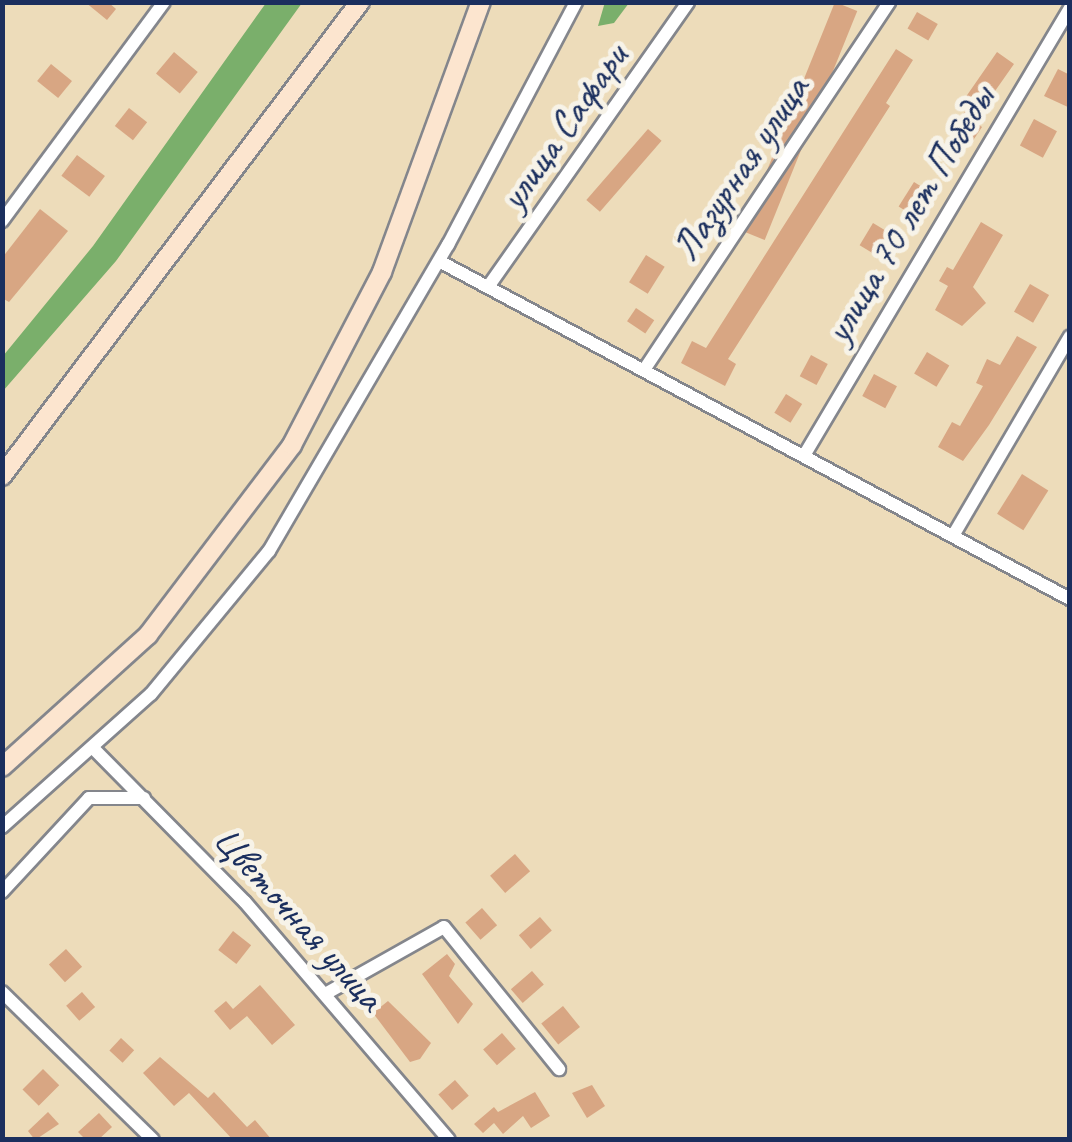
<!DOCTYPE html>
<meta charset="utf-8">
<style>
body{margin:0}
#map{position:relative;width:1072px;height:1142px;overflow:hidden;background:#eddcba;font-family:Caveat,sans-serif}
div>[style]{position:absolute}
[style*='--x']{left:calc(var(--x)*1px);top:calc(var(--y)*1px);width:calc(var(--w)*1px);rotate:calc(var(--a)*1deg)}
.forest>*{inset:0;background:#7aaf6b}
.building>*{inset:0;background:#d8a683;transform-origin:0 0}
.roads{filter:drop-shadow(2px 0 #84868c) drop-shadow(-2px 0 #84868c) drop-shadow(0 2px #84868c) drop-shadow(0 -2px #84868c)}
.minor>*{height:12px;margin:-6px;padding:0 6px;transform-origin:6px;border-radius:6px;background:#fff}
.secondary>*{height:18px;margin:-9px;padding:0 9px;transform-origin:9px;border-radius:9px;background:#fce5cf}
span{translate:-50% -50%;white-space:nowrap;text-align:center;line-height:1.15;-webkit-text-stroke:10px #f7f3e8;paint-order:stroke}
.street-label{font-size:40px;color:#1b2f5e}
.frame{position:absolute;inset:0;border:5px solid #1b2f5e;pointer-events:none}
</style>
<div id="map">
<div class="forest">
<div style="clip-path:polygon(605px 2px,629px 3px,614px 23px,598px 26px)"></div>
<div style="clip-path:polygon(266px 3px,302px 3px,116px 261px,3px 391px,3px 356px,93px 246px)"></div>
</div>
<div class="building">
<div style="clip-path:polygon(85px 2px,108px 2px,116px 9px,107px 20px)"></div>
<div style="left:835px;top:2px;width:24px;height:247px;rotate:22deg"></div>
<div style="left:917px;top:12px;width:24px;height:19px;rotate:30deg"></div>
<div style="clip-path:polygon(896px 49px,913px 60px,886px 103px,890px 106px,728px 359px,736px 364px,725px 386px,681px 363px,692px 341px,706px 348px)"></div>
<div style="left:174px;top:52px;width:31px;height:28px;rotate:40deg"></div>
<div style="clip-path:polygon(997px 52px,1014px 64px,974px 121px,982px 127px,972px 142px,953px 130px,969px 105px,963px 101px)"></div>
<div style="left:51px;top:64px;width:27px;height:22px;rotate:39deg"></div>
<div style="clip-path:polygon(1058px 69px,1070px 75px,1070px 108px,1044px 96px)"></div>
<div style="left:129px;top:108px;width:23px;height:23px;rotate:38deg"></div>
<div style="left:1034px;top:119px;width:26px;height:30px;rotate:28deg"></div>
<div style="left:648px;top:129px;width:18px;height:94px;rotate:41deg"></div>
<div style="left:77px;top:155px;width:35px;height:26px;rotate:37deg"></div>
<div style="left:914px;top:182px;width:25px;height:29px;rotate:32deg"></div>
<div style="clip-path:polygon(40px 209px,68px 231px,9px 302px,2px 298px,2px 258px)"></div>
<div style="clip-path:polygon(981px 222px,1003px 235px,973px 287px,986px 303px,962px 326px,935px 310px,948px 286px,939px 281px,947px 267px,953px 270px)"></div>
<div style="left:873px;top:223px;width:31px;height:26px;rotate:31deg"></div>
<div style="left:646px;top:255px;width:22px;height:32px;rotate:32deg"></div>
<div style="left:1030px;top:284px;width:22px;height:32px;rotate:30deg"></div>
<div style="left:636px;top:308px;width:22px;height:16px;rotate:34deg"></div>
<div style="clip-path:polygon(1017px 336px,1037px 347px,989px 425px,963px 461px,938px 447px,952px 422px,960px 426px,983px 386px,976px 383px,987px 359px,1000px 365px)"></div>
<div style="left:927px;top:352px;width:26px;height:25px;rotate:31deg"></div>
<div style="left:811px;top:355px;width:19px;height:24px;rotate:28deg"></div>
<div style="left:874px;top:374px;width:26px;height:25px;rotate:28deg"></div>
<div style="left:786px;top:394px;width:19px;height:22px;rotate:32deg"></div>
<div style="left:1022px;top:474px;width:31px;height:47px;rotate:32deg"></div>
<div style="left:515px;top:854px;width:23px;height:33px;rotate:49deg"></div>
<div style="left:482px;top:908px;width:23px;height:22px;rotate:49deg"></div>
<div style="left:540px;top:917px;width:18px;height:28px;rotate:49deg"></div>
<div style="left:233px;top:931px;width:23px;height:24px;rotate:38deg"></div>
<div style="left:66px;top:949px;width:24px;height:23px;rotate:48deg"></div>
<div style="clip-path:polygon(447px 954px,455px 964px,449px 976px,473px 1004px,458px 1024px,422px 974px)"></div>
<div style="left:532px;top:971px;width:18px;height:28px;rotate:49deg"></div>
<div style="clip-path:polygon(260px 985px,295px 1025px,272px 1045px,247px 1016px,230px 1030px,214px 1011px,226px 1001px,233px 1009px)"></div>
<div style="left:82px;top:992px;width:20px;height:21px;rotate:49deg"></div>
<div style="clip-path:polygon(388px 1001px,431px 1043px,420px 1059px,410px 1062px,373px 1013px)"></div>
<div style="left:563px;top:1006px;width:27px;height:28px;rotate:51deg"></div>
<div style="left:502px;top:1033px;width:21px;height:25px;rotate:49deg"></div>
<div style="left:121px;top:1038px;width:18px;height:17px;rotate:43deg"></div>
<div style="clip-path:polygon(160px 1057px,208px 1098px,214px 1092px,247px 1127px,255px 1120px,272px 1140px,233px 1140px,189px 1093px,174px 1106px,143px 1073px)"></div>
<div style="left:43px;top:1069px;width:23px;height:29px;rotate:45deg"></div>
<div style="left:455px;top:1080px;width:21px;height:22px;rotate:49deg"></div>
<div style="clip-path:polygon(592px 1085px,605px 1106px,587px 1118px,572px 1093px)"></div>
<div style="clip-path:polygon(535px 1092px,550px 1116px,531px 1128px,523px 1116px,503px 1134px,494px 1123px,483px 1133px,474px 1124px,494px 1107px,498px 1112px)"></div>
<div style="clip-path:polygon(48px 1112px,59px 1124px,35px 1140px,28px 1131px)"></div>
<div style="clip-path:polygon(99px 1113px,112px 1127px,98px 1140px,86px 1140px,78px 1132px)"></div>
</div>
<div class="roads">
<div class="minor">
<div style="--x:2;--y:221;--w:272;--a:-53.5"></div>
<div style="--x:439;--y:261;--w:716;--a:28.18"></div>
<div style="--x:488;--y:287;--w:348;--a:-54.9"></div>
<div style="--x:644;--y:370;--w:442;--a:-56.3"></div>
<div style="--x:805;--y:454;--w:519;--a:-59.28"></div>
<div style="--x:954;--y:534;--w:229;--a:-59.6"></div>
<div style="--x:93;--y:748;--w:216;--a:45.4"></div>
<div style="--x:245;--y:902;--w:313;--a:49.4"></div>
<div style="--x:2;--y:827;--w:200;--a:-41.8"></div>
<div style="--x:151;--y:694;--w:185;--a:-50.5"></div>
<div style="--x:269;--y:551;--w:355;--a:-59.7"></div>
<div style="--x:448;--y:245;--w:275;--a:-62.2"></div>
<div style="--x:2;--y:892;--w:128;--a:-47.2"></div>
<div style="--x:89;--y:798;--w:55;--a:0"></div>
<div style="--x:2;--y:992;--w:211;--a:44.4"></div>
<div style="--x:327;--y:993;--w:134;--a:-29.4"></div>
<div style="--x:444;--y:927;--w:183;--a:51"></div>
</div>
<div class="secondary">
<div style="--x:2;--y:476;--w:594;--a:-52.94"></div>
<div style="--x:2;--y:767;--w:197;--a:-42.1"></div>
<div style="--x:148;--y:635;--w:238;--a:-52.8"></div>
<div style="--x:292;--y:445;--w:195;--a:-62.5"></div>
<div style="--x:382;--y:272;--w:288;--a:-69.9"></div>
</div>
</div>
<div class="street-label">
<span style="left:563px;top:127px;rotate:-55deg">улица Сафари</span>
<span style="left:740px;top:168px;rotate:-56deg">Лазурная улица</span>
<span style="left:909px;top:214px;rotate:-59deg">улица 70 лет Победы</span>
<span style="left:299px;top:918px;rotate:48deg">Цветочная улица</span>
</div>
<div class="frame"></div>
</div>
